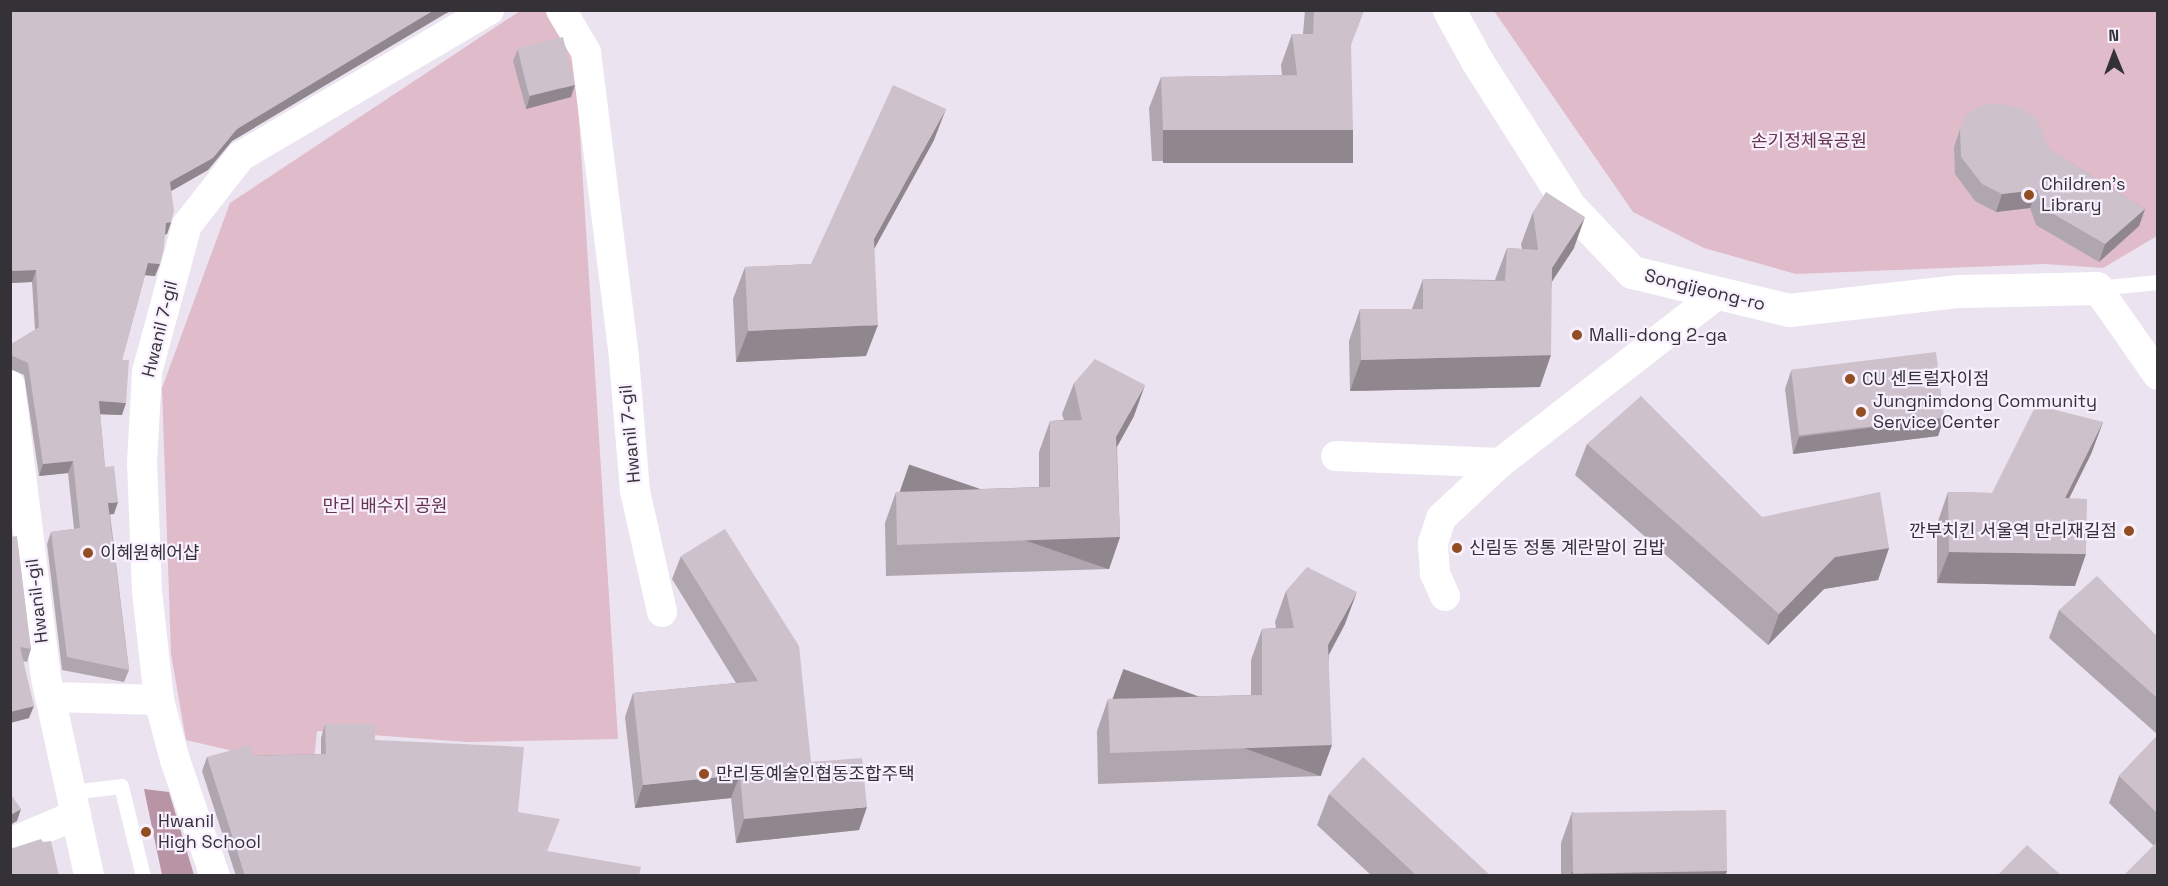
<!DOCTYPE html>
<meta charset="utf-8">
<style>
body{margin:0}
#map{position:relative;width:2168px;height:886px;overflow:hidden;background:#ebe3f0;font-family:"Space Grotesk","Noto Sans KR",sans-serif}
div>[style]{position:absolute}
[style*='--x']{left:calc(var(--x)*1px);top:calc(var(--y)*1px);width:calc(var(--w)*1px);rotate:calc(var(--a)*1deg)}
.green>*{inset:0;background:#e0bccb}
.forest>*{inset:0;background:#b994a4}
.lane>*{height:15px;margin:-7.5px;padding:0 7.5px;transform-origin:7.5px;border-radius:7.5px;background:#fff}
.street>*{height:30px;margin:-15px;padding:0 15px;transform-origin:15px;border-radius:15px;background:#fff}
.secondary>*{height:33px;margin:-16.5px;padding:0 16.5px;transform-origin:16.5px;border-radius:16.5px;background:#fff}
.wall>*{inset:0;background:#b0a6af}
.shaded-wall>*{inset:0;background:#90878e;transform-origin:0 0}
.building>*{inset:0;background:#cdc1cb;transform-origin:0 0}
.dots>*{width:16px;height:16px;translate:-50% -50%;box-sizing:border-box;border:3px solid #f8f0fe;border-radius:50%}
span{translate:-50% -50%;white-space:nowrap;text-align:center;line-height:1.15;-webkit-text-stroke:4.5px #f8f0fe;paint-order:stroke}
.park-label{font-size:18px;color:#66344c}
.poi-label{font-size:18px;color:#343237}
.left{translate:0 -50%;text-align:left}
.right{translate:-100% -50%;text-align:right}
.street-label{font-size:18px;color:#343237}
.frame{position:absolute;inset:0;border:12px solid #343237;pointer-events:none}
.north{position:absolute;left:2084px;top:24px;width:60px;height:60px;-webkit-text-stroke:4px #f8f0fe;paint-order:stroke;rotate:359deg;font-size:16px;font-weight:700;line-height:24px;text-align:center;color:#343237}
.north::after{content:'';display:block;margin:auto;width:21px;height:27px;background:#343237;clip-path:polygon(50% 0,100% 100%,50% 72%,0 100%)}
</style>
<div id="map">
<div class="green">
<div style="clip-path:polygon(520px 11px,545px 11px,575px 55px,618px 739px,467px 742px,317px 731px,313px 770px,186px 740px,171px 654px,162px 388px,230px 203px)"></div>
<div style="clip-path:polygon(1494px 11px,2157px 11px,2157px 236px,2103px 268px,2044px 264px,1796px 274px,1704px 248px,1633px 212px)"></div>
</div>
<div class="forest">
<div style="clip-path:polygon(144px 789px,169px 792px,194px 875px,162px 875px)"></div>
</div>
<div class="lane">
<div style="--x:2097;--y:288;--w:61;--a:-5.6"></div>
<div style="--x:71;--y:792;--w:50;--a:-6.8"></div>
<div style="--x:121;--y:786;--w:93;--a:76.3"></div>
</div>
<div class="street">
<div style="--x:561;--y:10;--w:49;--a:59.2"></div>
<div style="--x:586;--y:52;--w:308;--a:82.9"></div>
<div style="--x:624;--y:358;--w:133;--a:85.3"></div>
<div style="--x:635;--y:491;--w:124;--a:77.4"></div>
<div style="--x:2097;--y:288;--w:106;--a:55"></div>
<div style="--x:10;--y:385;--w:295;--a:83"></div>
<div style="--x:46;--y:678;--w:203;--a:77.7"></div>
<div style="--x:1336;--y:456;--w:164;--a:2.4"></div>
<div style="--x:1500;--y:463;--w:277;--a:-37.8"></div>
<div style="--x:1445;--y:596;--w:24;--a:-114"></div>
<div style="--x:1435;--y:574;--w:31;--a:-94"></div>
<div style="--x:1433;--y:543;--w:26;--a:-72"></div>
<div style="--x:1441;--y:518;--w:81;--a:-43"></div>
<div style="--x:50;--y:697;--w:109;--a:1.6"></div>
<div style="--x:159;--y:700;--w:109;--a:-96.3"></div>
<div style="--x:147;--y:592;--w:130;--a:-92.2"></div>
<div style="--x:142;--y:462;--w:90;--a:-86.8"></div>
<div style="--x:147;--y:372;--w:152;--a:-74.8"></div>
<div style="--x:187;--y:225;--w:88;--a:-52"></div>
<div style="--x:241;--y:156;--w:288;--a:-30.5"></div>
<div style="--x:159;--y:700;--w:62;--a:75.1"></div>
<div style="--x:175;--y:760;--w:123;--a:71"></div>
<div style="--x:10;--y:843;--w:72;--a:-23"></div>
</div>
<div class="secondary">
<div style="--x:1449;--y:10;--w:58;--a:61.2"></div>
<div style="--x:1477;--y:61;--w:173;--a:57.5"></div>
<div style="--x:1570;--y:207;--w:90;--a:46.4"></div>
<div style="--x:1632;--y:272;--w:162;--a:13.6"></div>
<div style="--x:1789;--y:310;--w:171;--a:-6.4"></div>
<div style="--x:1959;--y:291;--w:138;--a:-1.2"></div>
</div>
<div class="wall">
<div style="clip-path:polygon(10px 10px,443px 15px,232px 141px,208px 170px,171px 191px,171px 222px,167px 234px,165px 235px,155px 276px,145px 275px,122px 360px,122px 415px,100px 414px,105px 467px,114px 514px,110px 514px,129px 670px,124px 682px,62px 670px,47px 544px,51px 532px,74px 529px,68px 473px,39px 476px,24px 375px,10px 369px,10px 345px,35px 330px,32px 282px,10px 283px)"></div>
<div style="clip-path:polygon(1305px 10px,1364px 10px,1351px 44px,1342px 161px,1152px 161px,1149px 108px,1161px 77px,1282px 75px,1281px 65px,1292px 34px,1303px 34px)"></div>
<div style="clip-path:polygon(518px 49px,571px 97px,526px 109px,513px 61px)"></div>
<div style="clip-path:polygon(1960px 129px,2050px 150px,2145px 209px,2139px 226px,2099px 262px,2036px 225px,2030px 208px,1996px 212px,1975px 201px,1955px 174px,1954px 147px)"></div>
<div style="clip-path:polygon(934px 140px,874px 249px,866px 356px,736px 362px,733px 299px,745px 267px,811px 264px)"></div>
<div style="clip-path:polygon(1533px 212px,1574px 248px,1552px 282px,1540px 387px,1350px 391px,1349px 341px,1360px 309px,1412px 309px,1423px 279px,1495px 280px,1507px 248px,1522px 249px,1521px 244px)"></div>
<div style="clip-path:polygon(1791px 371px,1944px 418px,1938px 436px,1793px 454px,1785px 389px)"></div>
<div style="clip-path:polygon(1074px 383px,1134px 416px,1117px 447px,1120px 537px,1109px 569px,886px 576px,885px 523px,896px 492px,1039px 487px,1039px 452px,1050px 421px,1064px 420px,1062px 414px)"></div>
<div style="clip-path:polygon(2103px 422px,2091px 454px,2069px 498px,2075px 586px,1937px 583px,1937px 524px,1948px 492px,1992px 493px)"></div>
<div style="clip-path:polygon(1587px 444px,1762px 517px,1889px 548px,1878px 580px,1824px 589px,1768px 645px,1575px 475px)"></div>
<div style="clip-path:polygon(10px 537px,31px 649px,27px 662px,23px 661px,29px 718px,10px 723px)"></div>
<div style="clip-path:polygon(681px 556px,811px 762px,859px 830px,736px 843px,731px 798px,635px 808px,625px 717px,633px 693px,736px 683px,672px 579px)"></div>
<div style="clip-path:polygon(1286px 591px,1345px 624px,1329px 655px,1321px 776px,1098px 784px,1097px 731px,1108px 699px,1251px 695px,1251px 660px,1262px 629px,1276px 628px,1275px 622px)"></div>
<div style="clip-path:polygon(2059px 610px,2157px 636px,2157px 734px,2049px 638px)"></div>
<div style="clip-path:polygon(325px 724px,375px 740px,518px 812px,547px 852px,639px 876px,236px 876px,202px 771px,207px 757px,321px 754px,321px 738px)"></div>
<div style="clip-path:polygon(2157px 736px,2157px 876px,2154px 846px,2109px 803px,2119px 776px)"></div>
<div style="clip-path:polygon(1329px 794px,1491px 876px,1372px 876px,1317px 825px)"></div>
<div style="clip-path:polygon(1572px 812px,1727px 871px,1725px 876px,1561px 876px,1561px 843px)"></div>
</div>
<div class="shaded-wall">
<div style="clip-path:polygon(434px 10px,453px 10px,443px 15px,232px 141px,208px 170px,166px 194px,170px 182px,237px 129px)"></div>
<div style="clip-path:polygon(575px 85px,571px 97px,526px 109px,530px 96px)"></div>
<div style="clip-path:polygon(946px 109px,934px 140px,862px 271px,874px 239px)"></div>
<div style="left:1163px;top:130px;width:190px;height:33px"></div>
<div style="clip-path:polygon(2037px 190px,2030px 208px,1996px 212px,2002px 194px)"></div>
<div style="clip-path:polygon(2145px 209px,2139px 226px,2099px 262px,2105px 244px)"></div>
<div style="clip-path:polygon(1585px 217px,1574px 248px,1540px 299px,1552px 268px)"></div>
<div style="clip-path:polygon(171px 222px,167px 234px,161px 235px,166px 223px)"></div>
<div style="clip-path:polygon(148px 263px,160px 264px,155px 276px,143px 275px)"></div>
<div style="clip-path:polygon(36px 270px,32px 282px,10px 283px,10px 271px)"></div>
<div style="clip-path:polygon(878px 325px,866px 356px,736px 362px,748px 331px)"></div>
<div style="clip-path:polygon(1551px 355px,1540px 387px,1350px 391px,1361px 360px)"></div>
<div style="clip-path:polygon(1145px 385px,1134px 416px,1105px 468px,1116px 437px)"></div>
<div style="clip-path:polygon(99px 401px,126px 403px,122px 415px,94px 414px)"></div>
<div style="clip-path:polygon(1944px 418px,1938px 436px,1793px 454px,1799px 437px)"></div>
<div style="clip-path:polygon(2103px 422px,2091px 454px,2054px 529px,2065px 498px)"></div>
<div style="clip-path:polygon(73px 461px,68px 473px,39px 476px,43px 464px)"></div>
<div style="clip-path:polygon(118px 502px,114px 514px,104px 515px,108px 503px)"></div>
<div style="left:1120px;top:537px;width:34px;height:223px;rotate:109deg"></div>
<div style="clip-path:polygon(1889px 548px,1878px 580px,1824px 589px,1768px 645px,1779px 614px,1835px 557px)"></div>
<div style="clip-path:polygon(1949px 552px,2086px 554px,2075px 586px,1937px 583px)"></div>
<div style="clip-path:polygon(1357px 592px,1345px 624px,1317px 676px,1328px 645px)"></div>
<div style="clip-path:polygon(34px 706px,29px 718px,10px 723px,10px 712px)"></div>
<div style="left:1332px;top:745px;width:33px;height:222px;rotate:110deg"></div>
<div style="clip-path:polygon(740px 775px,731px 798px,635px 808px,643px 785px)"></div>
<div style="clip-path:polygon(867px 807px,859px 830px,736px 843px,744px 819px)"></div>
<div style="clip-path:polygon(21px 809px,17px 821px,10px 825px,10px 815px)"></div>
<div style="clip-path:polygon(1727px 871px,1725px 876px,1571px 876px,1572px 872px)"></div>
</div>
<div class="building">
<div style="clip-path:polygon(10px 10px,434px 10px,237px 129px,213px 158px,170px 182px,174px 211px,171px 222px,166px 223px,164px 248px,160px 264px,148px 263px,122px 360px,129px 360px,126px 403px,99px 401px,105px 467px,114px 466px,118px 502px,108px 503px,129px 670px,67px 657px,51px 532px,80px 528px,73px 461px,43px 464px,28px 363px,13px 356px,10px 357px,10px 345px,39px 327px,36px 270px,10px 271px)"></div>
<div style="clip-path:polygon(1314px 10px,1364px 10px,1351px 44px,1353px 130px,1163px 130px,1161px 77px,1297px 75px,1292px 34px,1313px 34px)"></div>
<div style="left:563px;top:37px;width:49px;height:47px;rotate:76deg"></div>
<div style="clip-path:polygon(893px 85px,946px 109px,874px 239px,878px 325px,748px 331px,745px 267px,811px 264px)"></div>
<div style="clip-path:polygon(1992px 103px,2020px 108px,2036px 118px,2050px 150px,2145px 209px,2105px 244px,2043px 208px,2037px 190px,2002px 194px,1982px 184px,1961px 157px,1960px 129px,1966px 116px,1976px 108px)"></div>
<div style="clip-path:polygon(1546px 192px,1585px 217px,1552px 268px,1551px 355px,1361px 360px,1360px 309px,1423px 309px,1423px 279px,1505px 281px,1507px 248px,1538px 250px,1533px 212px)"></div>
<div style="left:1936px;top:352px;width:66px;height:146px;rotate:83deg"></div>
<div style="clip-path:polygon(1095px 359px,1145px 385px,1116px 437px,1120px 537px,897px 545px,896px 492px,1050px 487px,1050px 421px,1082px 420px,1074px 383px)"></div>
<div style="clip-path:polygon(1641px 396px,1762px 517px,1880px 492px,1889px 548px,1835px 557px,1779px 614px,1587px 444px)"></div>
<div style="clip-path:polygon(2036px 405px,2103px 422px,2065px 498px,2087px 499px,2086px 554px,1949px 552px,1948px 492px,1992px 493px)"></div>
<div style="clip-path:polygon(725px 529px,799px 646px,811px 762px,862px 758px,867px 807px,744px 819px,740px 775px,643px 785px,633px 693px,758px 681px,681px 556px)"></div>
<div style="clip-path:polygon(17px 536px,31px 649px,20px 647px,34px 706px,10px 712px,10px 537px)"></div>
<div style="clip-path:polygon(1307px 567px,1357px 592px,1328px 645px,1332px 745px,1110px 753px,1108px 699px,1262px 695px,1262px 629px,1294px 628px,1286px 591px)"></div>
<div style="clip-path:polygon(2097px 576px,2157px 636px,2157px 698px,2059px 610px)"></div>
<div style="clip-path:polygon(325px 724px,375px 724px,375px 740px,524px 747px,518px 812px,560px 819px,547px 851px,641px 867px,639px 876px,245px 876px,207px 757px,250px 745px,253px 756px,326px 754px)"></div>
<div style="clip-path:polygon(2157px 736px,2157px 813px,2119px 776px)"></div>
<div style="clip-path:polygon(1363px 757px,1491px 876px,1417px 876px,1329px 794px)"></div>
<div style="clip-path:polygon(10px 793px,21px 809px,10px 815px)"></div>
<div style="left:1726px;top:810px;width:61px;height:154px;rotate:89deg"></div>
<div style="clip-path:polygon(41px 839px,43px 842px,51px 841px,59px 876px,10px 876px,10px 846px,13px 848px)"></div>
<div style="clip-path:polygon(2157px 842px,2157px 876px,2123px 876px)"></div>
<div style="clip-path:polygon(2027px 845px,2062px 876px,1997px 876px)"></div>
</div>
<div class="dots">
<div style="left:2029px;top:195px;background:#924d22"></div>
<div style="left:1577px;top:335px;background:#924d22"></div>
<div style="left:1850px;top:379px;background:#924d22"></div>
<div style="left:1861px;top:412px;background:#924d22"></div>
<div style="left:2129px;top:531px;background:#924d22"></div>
<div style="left:1457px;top:548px;background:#924d22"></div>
<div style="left:88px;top:553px;background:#924d22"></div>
<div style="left:704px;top:774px;background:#924d22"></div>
<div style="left:146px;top:832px;background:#924d22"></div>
</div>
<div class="park-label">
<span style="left:1809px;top:141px">손기정체육공원</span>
<span style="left:385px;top:506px">만리 배수지 공원</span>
</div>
<div class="poi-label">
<span class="left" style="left:2041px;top:195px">Children's<br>Library</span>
<span class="left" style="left:1589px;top:335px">Malli-dong 2-ga</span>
<span class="left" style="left:1862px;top:379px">CU 센트럴자이점</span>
<span class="left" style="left:1873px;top:412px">Jungnimdong Community<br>Service Center</span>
<span class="right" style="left:2117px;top:531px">깐부치킨 서울역 만리재길점</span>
<span class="left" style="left:1469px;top:548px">신림동 정통 계란말이 김밥</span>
<span class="left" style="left:100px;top:553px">이혜원헤어샵</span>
<span class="left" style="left:716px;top:774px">만리동예술인협동조합주택</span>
<span class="left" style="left:158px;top:832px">Hwanil<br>High School</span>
</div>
<div class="street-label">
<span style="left:1705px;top:290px;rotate:14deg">Songijeong-ro</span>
<span style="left:160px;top:329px;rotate:-76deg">Hwanil 7-gil</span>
<span style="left:630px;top:434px;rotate:-95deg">Hwanil 7-gil</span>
<span style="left:37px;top:601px;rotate:-97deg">Hwanil-gil</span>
</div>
<div class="frame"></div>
<div class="north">N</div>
</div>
